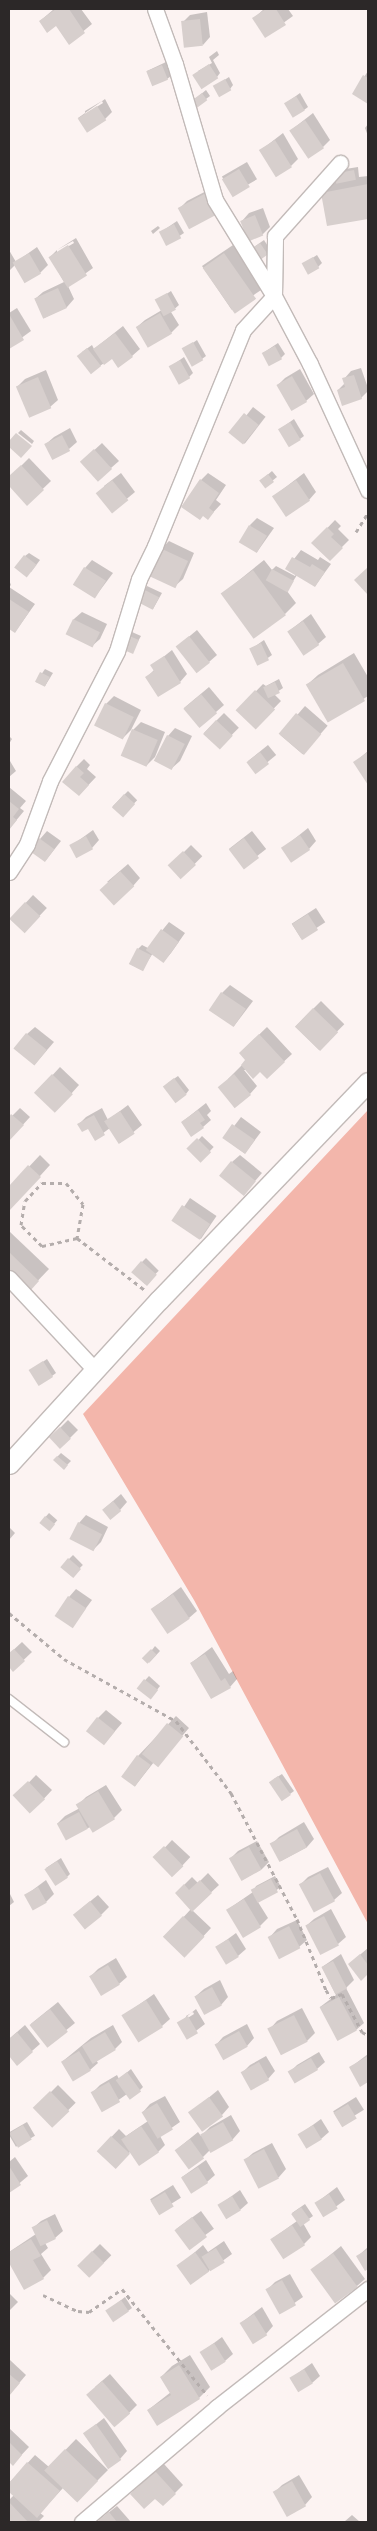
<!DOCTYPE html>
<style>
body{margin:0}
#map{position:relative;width:377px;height:2531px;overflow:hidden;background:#fcf3f2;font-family:"Asap Condensed",sans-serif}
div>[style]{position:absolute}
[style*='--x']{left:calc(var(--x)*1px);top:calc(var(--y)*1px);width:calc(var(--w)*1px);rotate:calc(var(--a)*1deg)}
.green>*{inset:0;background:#f3b6ab}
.shadow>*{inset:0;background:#0003;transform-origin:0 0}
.building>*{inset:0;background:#d7cfcd;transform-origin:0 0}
.path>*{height:3px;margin-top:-1.5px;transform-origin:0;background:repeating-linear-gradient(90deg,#b4adac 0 4px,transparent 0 8px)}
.roads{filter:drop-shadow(1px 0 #c2bab8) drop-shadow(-1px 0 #c2bab8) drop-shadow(0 1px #c2bab8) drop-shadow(0 -1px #c2bab8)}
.service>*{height:8px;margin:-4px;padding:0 4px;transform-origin:4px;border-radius:4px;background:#fff}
.minor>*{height:15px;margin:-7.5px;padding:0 7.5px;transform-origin:7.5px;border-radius:7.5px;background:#fff}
.tertiary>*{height:19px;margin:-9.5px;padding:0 9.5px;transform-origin:9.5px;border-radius:9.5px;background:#fff}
span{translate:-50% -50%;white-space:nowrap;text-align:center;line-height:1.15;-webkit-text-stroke:5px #fcf3f2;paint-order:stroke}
.frame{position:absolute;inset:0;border:10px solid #2c2828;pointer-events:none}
</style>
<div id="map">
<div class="green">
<div style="clip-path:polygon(368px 1110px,368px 1924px,194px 1600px,83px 1414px)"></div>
</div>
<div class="shadow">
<div style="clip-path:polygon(54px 9px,81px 9px,92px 24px,69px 43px,56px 25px,40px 21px)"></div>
<div style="clip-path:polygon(264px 9px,288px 9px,293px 16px,265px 36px,254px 18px)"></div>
<div style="clip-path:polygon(207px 12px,210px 37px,203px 45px,183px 22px,190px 15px)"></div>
<div style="clip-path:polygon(217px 51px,219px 55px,213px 60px,220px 73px,217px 77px,198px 71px,212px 63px,209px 57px)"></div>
<div style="clip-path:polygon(166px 62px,171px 76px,167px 79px,147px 71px)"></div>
<div style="clip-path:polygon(368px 71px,368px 102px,353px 94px)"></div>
<div style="clip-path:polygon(229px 77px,233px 85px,230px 89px,215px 86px)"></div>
<div style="clip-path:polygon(206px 90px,210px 96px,206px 99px,190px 103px)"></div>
<div style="clip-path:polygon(300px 93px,308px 107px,304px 110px,285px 104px)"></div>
<div style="clip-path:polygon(evenodd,105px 99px,112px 112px,105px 119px,78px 118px,105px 99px,102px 101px,103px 103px,85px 114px,85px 111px,102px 101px)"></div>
<div style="clip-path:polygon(313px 113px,330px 140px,323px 147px,290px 131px)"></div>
<div style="clip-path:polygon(368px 124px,368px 136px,365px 128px)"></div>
<div style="clip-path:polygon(283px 133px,298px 159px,291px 166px,261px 150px)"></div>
<div style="left:247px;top:162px;width:20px;height:29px;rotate:60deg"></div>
<div style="clip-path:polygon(358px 167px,359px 177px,368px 176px,368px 218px,328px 225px,322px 193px,333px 182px,337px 181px,339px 170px)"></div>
<div style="clip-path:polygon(214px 187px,224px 206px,179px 209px,187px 201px)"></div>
<div style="clip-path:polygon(263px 208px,270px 227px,263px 234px,249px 240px,242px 221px,249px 213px)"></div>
<div style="clip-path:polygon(177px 221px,184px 233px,167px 244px,161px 232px)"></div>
<div style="clip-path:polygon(158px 226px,160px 228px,153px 234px,151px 231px)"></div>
<div style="clip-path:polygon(evenodd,76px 238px,93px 268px,68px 286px,74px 299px,67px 307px,44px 318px,35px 299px,43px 292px,64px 282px,50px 257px,57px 250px,76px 238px,73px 241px,74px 243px,57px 253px,57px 250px,73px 241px)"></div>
<div style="clip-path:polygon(264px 240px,271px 251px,267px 254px,251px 249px)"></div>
<div style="left:236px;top:243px;width:53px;height:41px;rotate:56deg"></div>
<div style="clip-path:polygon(37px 247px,48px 265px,40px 273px,16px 264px,9px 271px,9px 250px,16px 262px)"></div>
<div style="clip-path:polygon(317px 255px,322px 263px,318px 267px,303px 264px)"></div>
<div style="clip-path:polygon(171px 291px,179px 305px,171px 312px,179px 325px,171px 333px,137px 327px,145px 320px,162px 310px,157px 300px)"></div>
<div style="clip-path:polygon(17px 308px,31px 331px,9px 347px,9px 313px)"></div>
<div style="clip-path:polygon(123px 326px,140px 349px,132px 356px,113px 357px,91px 372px,82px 352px,92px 345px,94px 349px)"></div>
<div style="clip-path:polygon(197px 340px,206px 356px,202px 359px,184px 349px)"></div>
<div style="clip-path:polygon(278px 343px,285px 354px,281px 358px,263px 353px)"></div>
<div style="clip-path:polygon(184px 357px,193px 373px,189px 377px,170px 367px)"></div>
<div style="clip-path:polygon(361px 368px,368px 388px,368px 391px,361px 398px,338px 390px,345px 383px,344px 379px,351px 371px)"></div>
<div style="clip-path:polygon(300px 369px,314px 394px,306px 401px,278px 385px,285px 378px)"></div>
<div style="clip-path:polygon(46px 370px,58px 400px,50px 407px,18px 386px,25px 379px)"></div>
<div style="left:253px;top:407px;width:16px;height:34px;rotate:38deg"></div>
<div style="clip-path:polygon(294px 419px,304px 436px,300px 439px,279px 430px)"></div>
<div style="clip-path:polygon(70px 428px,77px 442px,69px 449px,46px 444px,54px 437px)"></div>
<div style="clip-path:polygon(21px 430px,34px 441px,32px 444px,18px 433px)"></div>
<div style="clip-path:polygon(102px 443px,119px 461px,111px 468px,90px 454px)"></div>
<div style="clip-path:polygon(29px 458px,51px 481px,27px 504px,9px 485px,9px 478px)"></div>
<div style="clip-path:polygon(272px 471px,277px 477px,266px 486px,265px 477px)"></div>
<div style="clip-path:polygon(121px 473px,135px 492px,111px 512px,104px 486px)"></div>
<div style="clip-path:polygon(208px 473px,226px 485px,216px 500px,221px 504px,208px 518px,201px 480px)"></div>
<div style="clip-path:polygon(304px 473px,316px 492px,309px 500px,274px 496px)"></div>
<div style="clip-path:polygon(257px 518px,274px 528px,257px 552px,250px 525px)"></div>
<div style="clip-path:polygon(335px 520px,341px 526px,338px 529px,349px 540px,330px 559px,313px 543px)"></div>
<div style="clip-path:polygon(169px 541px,194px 553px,183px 579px,175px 586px,161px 549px)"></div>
<div style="clip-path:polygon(301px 550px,318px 560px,320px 557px,331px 564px,315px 586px,297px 575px,287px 591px,296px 603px,285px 614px,222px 594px,264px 560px,272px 570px,276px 566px,295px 576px,296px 574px,287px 568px)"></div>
<div style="clip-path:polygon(29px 553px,40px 560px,31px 572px,25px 556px)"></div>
<div style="clip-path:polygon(92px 560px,113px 573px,95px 597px,85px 568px)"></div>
<div style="clip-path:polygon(9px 580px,11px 585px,9px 587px,35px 604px,15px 632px,9px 628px)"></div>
<div style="clip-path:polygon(147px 586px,162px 593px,153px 609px,144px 590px)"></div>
<div style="clip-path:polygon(82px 612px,107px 624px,100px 639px,92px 646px,67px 634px,74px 619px)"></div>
<div style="clip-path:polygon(311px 614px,326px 637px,318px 644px,289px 631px)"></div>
<div style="clip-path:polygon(197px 630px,217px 655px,209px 662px,185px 640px)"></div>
<div style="clip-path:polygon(132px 632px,141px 636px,132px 652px,129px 635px)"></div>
<div style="clip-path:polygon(264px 640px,272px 655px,259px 664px,251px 649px)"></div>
<div style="clip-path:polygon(172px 650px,187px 674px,180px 682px,147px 677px,154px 670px,152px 666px)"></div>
<div style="clip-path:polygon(354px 653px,368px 677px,368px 696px,329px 721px,307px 685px,318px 675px)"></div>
<div style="clip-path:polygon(45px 669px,53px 673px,45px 686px,36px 682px)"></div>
<div style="clip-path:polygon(279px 679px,283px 688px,274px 694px,281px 701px,256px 727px,238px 710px,263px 684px,266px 686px)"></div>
<div style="clip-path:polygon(209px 687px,224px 705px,216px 712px,184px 708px)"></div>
<div style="clip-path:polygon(114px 696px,141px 710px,131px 730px,123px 738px,106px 704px)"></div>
<div style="left:305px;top:706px;width:30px;height:38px;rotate:41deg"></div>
<div style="left:224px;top:713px;width:21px;height:28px;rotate:45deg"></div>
<div style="clip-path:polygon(141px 722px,165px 732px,155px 757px,147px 765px,133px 730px)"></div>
<div style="clip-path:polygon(175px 728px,192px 736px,180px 761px,172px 768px,168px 736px)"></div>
<div style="clip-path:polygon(9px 736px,12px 739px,9px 744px)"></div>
<div style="left:268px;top:745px;width:13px;height:26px;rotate:51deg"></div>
<div style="clip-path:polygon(368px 751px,368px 782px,355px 762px)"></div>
<div style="clip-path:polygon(84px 759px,90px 765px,87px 769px,96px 777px,79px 795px,76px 767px)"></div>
<div style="clip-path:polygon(10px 761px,16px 771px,9px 777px,9px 762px)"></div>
<div style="clip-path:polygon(9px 787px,26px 801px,20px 808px,24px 811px,9px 829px)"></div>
<div style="left:128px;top:791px;width:13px;height:22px;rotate:45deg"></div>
<div style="clip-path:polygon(308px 828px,316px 841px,309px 849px,283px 848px)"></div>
<div style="clip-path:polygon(93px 830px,99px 840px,92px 848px,71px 846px)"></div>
<div style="clip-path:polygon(47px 831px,61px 841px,46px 860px,40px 839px)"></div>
<div style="left:252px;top:831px;width:23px;height:29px;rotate:52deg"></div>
<div style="left:191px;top:845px;width:16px;height:29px;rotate:45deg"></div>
<div style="clip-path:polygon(128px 864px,140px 878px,133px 886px,107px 882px)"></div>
<div style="left:33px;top:895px;width:19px;height:33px;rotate:43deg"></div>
<div style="left:316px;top:908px;width:17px;height:29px;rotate:57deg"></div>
<div style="clip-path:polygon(169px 922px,185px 933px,171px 953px,164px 961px,153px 953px,142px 970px,130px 964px,138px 949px,142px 945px,148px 948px)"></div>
<div style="clip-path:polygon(230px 985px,253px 1001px,234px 1026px,222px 993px)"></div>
<div style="left:321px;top:1001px;width:33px;height:36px;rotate:45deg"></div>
<div style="clip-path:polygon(35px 1027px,54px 1042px,35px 1064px,27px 1034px)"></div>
<div style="clip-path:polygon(267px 1027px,292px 1054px,267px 1077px,260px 1070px,244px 1070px,257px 1086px,250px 1094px,228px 1079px,247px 1060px,240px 1053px)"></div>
<div style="clip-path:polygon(60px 1067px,79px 1085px,62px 1104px,36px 1093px)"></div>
<div style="clip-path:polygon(178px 1076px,189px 1090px,186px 1094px,168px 1083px)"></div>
<div style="clip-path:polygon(206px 1103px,211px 1111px,207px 1115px,211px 1120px,203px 1127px,182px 1122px)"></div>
<div style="clip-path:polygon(128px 1105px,142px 1125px,120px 1143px,110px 1128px,95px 1139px,88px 1127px,79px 1124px,86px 1117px,102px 1108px,108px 1120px)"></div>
<div style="clip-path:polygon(20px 1108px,30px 1117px,9px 1140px,9px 1119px)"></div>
<div style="left:241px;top:1117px;width:25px;height:27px;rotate:37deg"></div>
<div style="left:202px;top:1136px;width:16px;height:18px;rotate:43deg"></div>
<div style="clip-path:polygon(40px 1155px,50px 1165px,9px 1210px,9px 1188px)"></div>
<div style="clip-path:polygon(240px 1155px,262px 1173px,244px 1194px,232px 1162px)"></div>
<div style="left:190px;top:1198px;width:32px;height:28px;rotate:34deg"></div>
<div style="clip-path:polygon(9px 1231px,49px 1269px,30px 1289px,9px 1269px)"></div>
<div style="left:146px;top:1258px;width:18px;height:19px;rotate:45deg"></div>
<div style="clip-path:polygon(47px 1359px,56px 1373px,52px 1376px,31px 1370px)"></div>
<div style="clip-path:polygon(68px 1420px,78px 1430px,60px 1448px,58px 1430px)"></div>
<div style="clip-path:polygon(61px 1453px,71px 1461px,64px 1468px,54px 1460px)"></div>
<div style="clip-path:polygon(121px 1494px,127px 1502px,120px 1510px,104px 1509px)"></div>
<div style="left:49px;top:1513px;width:11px;height:13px;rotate:41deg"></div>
<div style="clip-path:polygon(86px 1515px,108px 1527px,101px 1542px,93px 1550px,79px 1523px)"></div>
<div style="clip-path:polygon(9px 1527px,15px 1533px,9px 1540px)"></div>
<div style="left:73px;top:1555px;width:14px;height:16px;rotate:45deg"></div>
<div style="clip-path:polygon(181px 1587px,197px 1611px,189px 1618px,152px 1609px)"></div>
<div style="clip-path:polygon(76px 1589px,92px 1600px,72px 1627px,69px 1597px)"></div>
<div style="clip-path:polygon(22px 1642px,32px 1652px,13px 1670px,9px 1665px,9px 1654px)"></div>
<div style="clip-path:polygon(155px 1646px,160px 1651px,149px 1663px,152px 1650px)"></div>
<div style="clip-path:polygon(212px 1647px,229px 1674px,233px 1671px,237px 1679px,230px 1687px,191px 1663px)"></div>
<div style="clip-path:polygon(149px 1676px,160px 1686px,153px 1695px,138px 1688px)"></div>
<div style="clip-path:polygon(106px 1710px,122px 1723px,104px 1744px,98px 1718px)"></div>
<div style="clip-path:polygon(176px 1716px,189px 1728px,164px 1757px,154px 1762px,135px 1786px,138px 1756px)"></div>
<div style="clip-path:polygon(282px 1774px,294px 1791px,290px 1794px,274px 1779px)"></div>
<div style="clip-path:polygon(36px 1775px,52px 1790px,39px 1804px,16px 1796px)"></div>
<div style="clip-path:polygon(106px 1785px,122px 1810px,114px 1818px,88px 1828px,57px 1824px,65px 1816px,80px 1808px,78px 1805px,86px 1797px)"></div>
<div style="clip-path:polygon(304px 1822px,314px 1839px,307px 1847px,281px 1861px,271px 1845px,279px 1837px)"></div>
<div style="left:172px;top:1840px;width:25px;height:24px;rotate:43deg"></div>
<div style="clip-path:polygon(257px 1841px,269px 1862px,262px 1869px,242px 1880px,230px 1859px,238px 1851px)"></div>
<div style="clip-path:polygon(61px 1858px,70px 1874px,67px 1877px,46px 1868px)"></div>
<div style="clip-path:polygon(328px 1867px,342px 1893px,334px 1900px,300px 1885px,308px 1877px)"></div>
<div style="clip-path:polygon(208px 1873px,219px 1885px,192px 1910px,211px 1928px,185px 1956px,165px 1937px,191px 1909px,176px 1893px,192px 1877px,198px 1883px)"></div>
<div style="clip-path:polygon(275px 1876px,281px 1887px,258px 1902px,268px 1918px,260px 1926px,227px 1910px,253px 1892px,256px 1886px)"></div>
<div style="clip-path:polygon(46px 1880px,54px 1894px,46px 1902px,26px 1895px)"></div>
<div style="clip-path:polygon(9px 1892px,14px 1902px,9px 1906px)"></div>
<div style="clip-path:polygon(98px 1895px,109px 1907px,101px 1915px,82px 1908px)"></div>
<div style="clip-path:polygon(331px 1909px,346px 1937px,338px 1944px,306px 1926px,314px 1919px)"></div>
<div style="clip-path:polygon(297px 1920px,307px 1940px,299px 1947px,270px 1937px,277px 1929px)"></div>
<div style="clip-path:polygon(236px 1933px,246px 1949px,238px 1956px,217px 1947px)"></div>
<div style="clip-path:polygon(368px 1948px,368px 1973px,361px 1979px,349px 1964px)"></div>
<div style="clip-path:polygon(341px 1954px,354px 1980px,346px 1988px,364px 2023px,356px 2030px,320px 2007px,336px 1995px,322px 1967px)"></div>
<div style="clip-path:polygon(116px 1958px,127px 1977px,119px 1984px,91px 1976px,98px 1969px)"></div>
<div style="clip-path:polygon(220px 1980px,228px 1997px,221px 2005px,196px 1996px,204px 1989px)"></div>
<div style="clip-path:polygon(154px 1994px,170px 2019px,162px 2026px,123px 2016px)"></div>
<div style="left:58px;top:2002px;width:27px;height:35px;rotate:51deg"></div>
<div style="clip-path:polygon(302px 2008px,315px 2033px,307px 2041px,270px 2029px,277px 2021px)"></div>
<div style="clip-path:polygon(evenodd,196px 2009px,205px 2024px,188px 2037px,179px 2023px,196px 2009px,193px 2012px,194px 2014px,186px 2019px,186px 2016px,193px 2012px)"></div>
<div style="clip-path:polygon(247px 2024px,254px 2038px,247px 2046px,216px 2045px,223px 2037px)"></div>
<div style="clip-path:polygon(25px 2025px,40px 2044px,17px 2064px,9px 2054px,9px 2039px)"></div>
<div style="clip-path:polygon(113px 2025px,122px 2042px,115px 2049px,96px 2060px,98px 2063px,90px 2070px,63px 2061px,91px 2038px)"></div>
<div style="clip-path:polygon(319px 2052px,325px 2062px,317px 2069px,290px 2072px,297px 2065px)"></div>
<div style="clip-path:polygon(368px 2054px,368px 2081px,361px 2085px,351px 2067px)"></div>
<div style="clip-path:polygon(266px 2056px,275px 2071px,268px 2079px,242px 2073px,250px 2065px)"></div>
<div style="clip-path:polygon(131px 2069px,143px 2087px,140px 2090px,127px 2094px,103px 2111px,92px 2093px,100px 2085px,117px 2075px,119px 2079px)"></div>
<div style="left:58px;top:2085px;width:25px;height:33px;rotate:45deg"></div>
<div style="clip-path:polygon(218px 2090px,229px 2107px,222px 2115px,190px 2113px)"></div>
<div style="clip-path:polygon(165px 2096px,180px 2122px,160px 2136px,165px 2145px,158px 2152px,131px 2151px,115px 2167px,98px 2151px,119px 2129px,126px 2136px,148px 2121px,143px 2112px,150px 2104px)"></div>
<div style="left:356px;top:2097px;width:15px;height:27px;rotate:58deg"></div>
<div style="clip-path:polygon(231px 2115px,240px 2131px,233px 2139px,212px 2151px,211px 2149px,203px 2157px,176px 2150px,198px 2132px,201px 2136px,210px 2127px)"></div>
<div style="clip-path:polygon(321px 2119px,329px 2132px,321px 2139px,299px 2135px)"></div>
<div style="left:27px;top:2122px;width:16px;height:22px;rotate:60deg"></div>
<div style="clip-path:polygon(272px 2143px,286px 2169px,279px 2177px,260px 2187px,245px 2160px,253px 2153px)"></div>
<div style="clip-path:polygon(15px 2157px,28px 2176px,9px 2192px,9px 2162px)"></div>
<div style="clip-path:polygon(206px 2160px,215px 2175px,207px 2182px,182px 2177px)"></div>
<div style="left:173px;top:2185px;width:15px;height:27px;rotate:58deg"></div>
<div style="clip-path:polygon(337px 2187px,345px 2200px,323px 2216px,316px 2203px)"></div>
<div style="clip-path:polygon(240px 2190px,248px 2203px,240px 2210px,218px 2206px)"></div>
<div style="clip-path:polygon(305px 2204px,313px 2216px,303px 2223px,311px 2237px,304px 2244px,272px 2239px,297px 2221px,292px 2213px)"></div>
<div style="left:201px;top:2211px;width:22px;height:31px;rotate:54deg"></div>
<div style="clip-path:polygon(55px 2214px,63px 2231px,55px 2238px,45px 2243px,48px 2248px,41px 2254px,51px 2270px,43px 2278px,25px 2288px,9px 2261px,9px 2252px,36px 2234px,33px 2228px,41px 2221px)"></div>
<div style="clip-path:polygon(224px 2241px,232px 2254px,192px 2283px,179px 2266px,203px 2245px,208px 2252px)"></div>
<div style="left:100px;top:2244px;width:16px;height:30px;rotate:45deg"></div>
<div style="clip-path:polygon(341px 2246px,365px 2279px,357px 2286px,312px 2270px)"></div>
<div style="clip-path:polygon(368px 2247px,368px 2268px,366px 2269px,358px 2256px)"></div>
<div style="clip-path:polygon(290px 2274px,303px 2297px,280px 2313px,267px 2290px,275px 2282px)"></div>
<div style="clip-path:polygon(9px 2293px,18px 2302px,9px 2311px)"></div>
<div style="clip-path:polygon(125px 2297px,132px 2308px,128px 2311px,107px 2311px)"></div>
<div style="clip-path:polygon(262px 2307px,273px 2326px,266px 2334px,241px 2323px)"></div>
<div style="clip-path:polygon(222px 2337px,233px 2354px,225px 2361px,202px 2352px)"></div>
<div style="clip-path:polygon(190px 2355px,210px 2387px,199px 2398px,148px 2410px,171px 2392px,161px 2377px,172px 2366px)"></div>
<div style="clip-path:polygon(10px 2360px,26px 2375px,9px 2395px,9px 2361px)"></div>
<div style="clip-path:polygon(312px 2363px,320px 2376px,312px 2383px,290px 2379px)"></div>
<div style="clip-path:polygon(110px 2374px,137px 2405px,129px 2413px,95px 2387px)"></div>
<div style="clip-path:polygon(104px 2418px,127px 2451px,120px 2459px,84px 2434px)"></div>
<div style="clip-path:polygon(9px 2428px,29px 2447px,13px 2464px,9px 2460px)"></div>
<div style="clip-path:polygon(76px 2439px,108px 2470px,77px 2501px,63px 2488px,40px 2513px,44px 2516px,38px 2522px,9px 2522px,9px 2500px,14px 2495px,10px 2492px,9px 2494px,9px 2483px,35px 2455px,49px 2467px)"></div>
<div style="clip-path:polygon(164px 2464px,183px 2485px,163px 2505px,139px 2486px)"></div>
<div style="clip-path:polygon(299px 2475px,312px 2497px,305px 2505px,275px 2492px,282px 2485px)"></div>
<div style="clip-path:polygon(117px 2506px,131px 2522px,98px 2522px,103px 2517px)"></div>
<div style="clip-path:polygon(352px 2515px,360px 2522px,344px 2522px)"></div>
</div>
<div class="building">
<div style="clip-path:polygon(56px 9px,69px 9px,85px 33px,69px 45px,56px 26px,47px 33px,39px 21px)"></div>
<div style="clip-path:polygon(266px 9px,276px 9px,286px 25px,265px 38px,252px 18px)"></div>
<div style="left:200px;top:19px;width:27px;height:19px;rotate:84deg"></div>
<div style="left:209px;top:64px;width:17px;height:20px;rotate:57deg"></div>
<div style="left:162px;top:65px;width:16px;height:17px;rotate:68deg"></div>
<div style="clip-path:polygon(363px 75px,368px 78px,368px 104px,352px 94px)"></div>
<div style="left:225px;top:79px;width:13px;height:14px;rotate:61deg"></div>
<div style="left:202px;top:93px;width:9px;height:16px;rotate:54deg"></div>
<div style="left:296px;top:96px;width:17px;height:14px;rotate:59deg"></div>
<div style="left:97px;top:106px;width:17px;height:23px;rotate:57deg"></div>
<div style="left:305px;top:120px;width:34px;height:19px;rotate:56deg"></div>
<div style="left:275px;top:140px;width:32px;height:19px;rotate:58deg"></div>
<div style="left:239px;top:169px;width:21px;height:20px;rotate:59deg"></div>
<div style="left:354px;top:170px;width:10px;height:20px;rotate:79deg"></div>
<div style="clip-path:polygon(368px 184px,368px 219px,327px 226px,321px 193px)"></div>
<div style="left:206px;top:193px;width:24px;height:32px;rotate:62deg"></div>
<div style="left:255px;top:215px;width:22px;height:16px;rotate:68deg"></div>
<div style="left:174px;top:224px;width:16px;height:17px;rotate:63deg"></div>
<div style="left:260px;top:243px;width:14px;height:13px;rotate:56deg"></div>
<div style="left:68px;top:245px;width:36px;height:23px;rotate:58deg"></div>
<div style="left:29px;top:253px;width:24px;height:19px;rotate:60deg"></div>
<div style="left:224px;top:253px;width:56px;height:26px;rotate:55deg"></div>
<div style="left:313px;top:257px;width:13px;height:13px;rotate:61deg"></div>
<div style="left:58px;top:288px;width:22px;height:26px;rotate:66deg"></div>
<div style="left:167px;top:293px;width:19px;height:14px;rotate:62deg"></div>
<div style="left:160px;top:313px;width:24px;height:28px;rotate:60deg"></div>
<div style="clip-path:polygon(9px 314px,24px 340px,9px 349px)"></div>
<div style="clip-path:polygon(115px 333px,133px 357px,118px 368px,112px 359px,104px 365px,93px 349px)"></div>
<div style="left:193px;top:342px;width:21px;height:13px;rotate:61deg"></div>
<div style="left:275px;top:346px;width:15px;height:15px;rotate:62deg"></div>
<div style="left:87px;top:348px;width:23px;height:13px;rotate:52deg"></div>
<div style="left:180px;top:360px;width:21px;height:13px;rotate:61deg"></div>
<div style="clip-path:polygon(354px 375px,362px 399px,342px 406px,337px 390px,345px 387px,342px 378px)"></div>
<div style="left:292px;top:376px;width:30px;height:18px;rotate:60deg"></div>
<div style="left:38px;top:377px;width:34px;height:24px;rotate:67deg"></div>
<div style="left:244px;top:413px;width:19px;height:25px;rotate:39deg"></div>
<div style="left:290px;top:422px;width:21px;height:14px;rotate:59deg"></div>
<div style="clip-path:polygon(16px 433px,32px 446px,21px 458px,9px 447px,9px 441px)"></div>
<div style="left:62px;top:435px;width:18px;height:20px;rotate:63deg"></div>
<div style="left:94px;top:449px;width:27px;height:19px;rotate:48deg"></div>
<div style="clip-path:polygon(21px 465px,44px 490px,27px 506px,9px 486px,9px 476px)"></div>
<div style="left:268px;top:474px;width:10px;height:11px;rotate:53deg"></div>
<div style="clip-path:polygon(200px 479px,219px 493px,209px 508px,214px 512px,208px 520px,203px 516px,200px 520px,181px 507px)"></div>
<div style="left:112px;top:480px;width:26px;height:21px;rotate:51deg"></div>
<div style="left:296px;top:480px;width:25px;height:29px;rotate:56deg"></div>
<div style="left:249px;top:525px;width:21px;height:20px;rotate:31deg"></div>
<div style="clip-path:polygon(327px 527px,334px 534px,331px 537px,343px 548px,330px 561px,311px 543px)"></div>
<div style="left:160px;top:548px;width:31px;height:30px;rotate:25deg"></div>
<div style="left:24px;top:555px;width:16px;height:16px;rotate:38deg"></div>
<div style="clip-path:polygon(292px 557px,310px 567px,312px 564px,325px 572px,315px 587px,285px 569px)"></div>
<div style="left:84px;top:567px;width:26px;height:21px;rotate:32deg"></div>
<div style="clip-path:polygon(368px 567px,368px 595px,354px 580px)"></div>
<div style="left:272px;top:569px;width:25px;height:13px;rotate:29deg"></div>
<div style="left:253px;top:570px;width:56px;height:40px;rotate:54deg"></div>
<div style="left:143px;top:589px;width:18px;height:14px;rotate:27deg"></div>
<div style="clip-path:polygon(9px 599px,29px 612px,15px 633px,9px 629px)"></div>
<div style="left:73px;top:619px;width:30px;height:17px;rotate:26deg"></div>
<div style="left:303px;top:621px;width:29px;height:19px;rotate:56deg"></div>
<div style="left:127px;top:635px;width:13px;height:15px;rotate:23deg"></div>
<div style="left:189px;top:636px;width:34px;height:17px;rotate:52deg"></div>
<div style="left:261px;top:643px;width:19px;height:13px;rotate:65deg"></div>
<div style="clip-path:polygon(164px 656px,181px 683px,158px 697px,145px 677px,154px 671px,150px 665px)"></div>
<div style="left:343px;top:663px;width:44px;height:43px;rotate:60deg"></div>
<div style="left:40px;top:672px;width:11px;height:11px;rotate:27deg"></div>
<div style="left:275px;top:682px;width:12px;height:13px;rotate:66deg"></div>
<div style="left:255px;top:690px;width:28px;height:28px;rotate:44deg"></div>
<div style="left:201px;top:694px;width:25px;height:23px;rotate:50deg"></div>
<div style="left:105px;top:703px;width:32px;height:25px;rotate:26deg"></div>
<div style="left:296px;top:713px;width:33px;height:27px;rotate:40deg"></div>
<div style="left:216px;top:720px;width:23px;height:19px;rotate:43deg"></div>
<div style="left:132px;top:729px;width:28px;height:29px;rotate:23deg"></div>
<div style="left:167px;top:735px;width:20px;height:29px;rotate:27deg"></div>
<div style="left:260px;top:752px;width:15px;height:17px;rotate:53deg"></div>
<div style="clip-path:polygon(368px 752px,368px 785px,353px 762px)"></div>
<div style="clip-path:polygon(76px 766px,84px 773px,80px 777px,89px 785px,79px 796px,62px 782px)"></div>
<div style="left:124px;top:794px;width:15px;height:18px;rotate:42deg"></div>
<div style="clip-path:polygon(9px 801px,19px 809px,13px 817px,17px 820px,9px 830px)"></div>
<div style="left:300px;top:835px;width:18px;height:23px;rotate:56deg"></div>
<div style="left:86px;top:836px;width:15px;height:19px;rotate:62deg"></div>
<div style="left:39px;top:838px;width:19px;height:16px;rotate:36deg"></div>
<div style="left:244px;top:838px;width:25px;height:19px;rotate:53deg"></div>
<div style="left:183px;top:851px;width:19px;height:21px;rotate:47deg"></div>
<div style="left:120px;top:871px;width:21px;height:28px;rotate:47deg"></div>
<div style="left:25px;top:902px;width:21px;height:23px;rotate:43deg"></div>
<div style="left:308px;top:914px;width:19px;height:19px;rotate:58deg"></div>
<div style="left:161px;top:929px;width:22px;height:26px;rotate:36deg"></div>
<div style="left:137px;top:948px;width:16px;height:18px;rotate:27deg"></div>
<div style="left:221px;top:992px;width:30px;height:22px;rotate:34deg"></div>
<div style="left:313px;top:1008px;width:35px;height:26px;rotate:44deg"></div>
<div style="left:26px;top:1033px;width:27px;height:20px;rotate:39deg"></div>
<div style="clip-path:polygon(259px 1034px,285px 1062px,267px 1079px,260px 1072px,253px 1079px,241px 1065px,245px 1060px,239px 1053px)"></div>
<div style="left:52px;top:1074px;width:29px;height:26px;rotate:44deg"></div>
<div style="left:234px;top:1074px;width:27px;height:21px;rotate:51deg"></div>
<div style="left:174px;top:1078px;width:21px;height:14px;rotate:53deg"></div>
<div style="clip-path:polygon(198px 1110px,205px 1120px,200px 1123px,204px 1128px,191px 1137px,181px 1122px)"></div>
<div style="left:120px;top:1111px;width:27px;height:19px;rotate:57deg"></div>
<div style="clip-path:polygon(11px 1114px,24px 1125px,9px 1141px,9px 1117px)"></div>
<div style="clip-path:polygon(94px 1115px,105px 1135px,95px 1141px,88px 1129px,82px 1132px,77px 1124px)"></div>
<div style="left:232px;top:1124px;width:28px;height:17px;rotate:35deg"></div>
<div style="left:197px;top:1138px;width:20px;height:15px;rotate:45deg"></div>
<div style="left:231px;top:1161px;width:32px;height:19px;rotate:39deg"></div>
<div style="clip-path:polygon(28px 1165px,41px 1177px,9px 1211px,9px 1186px)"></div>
<div style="left:182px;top:1205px;width:34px;height:19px;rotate:34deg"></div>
<div style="clip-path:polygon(9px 1252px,39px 1281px,30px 1291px,9px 1271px)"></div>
<div style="left:141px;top:1261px;width:21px;height:15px;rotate:41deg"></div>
<div style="left:43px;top:1361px;width:19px;height:17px;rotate:58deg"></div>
<div style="left:60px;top:1427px;width:16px;height:15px;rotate:47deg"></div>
<div style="clip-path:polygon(57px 1456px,68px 1465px,64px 1470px,53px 1460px)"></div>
<div style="left:113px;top:1501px;width:13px;height:14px;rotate:51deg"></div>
<div style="left:45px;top:1516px;width:13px;height:9px;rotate:39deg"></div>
<div style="left:78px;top:1522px;width:27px;height:19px;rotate:27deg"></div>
<div style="left:68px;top:1558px;width:17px;height:12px;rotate:40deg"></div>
<div style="left:173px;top:1594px;width:30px;height:27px;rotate:56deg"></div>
<div style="left:68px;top:1596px;width:22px;height:24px;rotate:34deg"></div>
<div style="clip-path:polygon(14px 1649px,25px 1661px,13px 1672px,9px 1667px,9px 1653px)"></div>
<div style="left:151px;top:1649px;width:8px;height:13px;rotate:45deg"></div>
<div style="clip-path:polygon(205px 1654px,221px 1681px,225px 1678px,231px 1688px,211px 1699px,190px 1663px)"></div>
<div style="left:144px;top:1679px;width:18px;height:12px;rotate:38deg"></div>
<div style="left:97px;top:1717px;width:23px;height:18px;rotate:38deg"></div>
<div style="left:167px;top:1723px;width:21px;height:40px;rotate:39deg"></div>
<div style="left:137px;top:1755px;width:17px;height:27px;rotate:36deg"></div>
<div style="left:278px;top:1776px;width:23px;height:11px;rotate:56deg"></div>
<div style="left:28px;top:1781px;width:25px;height:21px;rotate:47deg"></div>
<div style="left:98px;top:1791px;width:33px;height:26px;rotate:59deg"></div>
<div style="left:79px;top:1812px;width:19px;height:25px;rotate:62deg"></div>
<div style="left:297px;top:1829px;width:21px;height:31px;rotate:62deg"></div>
<div style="left:164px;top:1846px;width:28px;height:16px;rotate:46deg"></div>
<div style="left:249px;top:1847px;width:26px;height:23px;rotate:61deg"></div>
<div style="left:57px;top:1861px;width:20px;height:15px;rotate:57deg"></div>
<div style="left:320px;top:1873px;width:32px;height:24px;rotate:62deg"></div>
<div style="left:271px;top:1879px;width:15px;height:23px;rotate:62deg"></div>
<div style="clip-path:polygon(200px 1880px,212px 1893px,192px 1912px,175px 1893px,184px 1884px,189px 1890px)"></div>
<div style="left:38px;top:1887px;width:18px;height:16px;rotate:61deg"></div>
<div style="left:244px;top:1899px;width:33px;height:21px;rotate:59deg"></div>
<div style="left:90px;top:1901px;width:19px;height:22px;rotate:51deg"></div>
<div style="left:183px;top:1916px;width:30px;height:29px;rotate:44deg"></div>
<div style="left:324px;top:1916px;width:33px;height:21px;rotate:63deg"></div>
<div style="left:289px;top:1926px;width:25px;height:24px;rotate:63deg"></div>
<div style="left:228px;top:1939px;width:21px;height:15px;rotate:59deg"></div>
<div style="clip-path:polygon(360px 1954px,368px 1965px,368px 1974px,361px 1981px,348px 1964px)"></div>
<div style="left:333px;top:1961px;width:31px;height:13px;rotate:63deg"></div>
<div style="left:108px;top:1965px;width:23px;height:22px;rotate:59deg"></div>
<div style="left:212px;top:1987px;width:21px;height:20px;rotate:62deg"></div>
<div style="left:339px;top:1997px;width:38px;height:22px;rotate:62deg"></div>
<div style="left:146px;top:2000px;width:32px;height:29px;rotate:58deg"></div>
<div style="left:50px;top:2009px;width:29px;height:26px;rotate:52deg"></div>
<div style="left:294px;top:2015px;width:30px;height:30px;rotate:63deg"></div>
<div style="left:188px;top:2016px;width:20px;height:13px;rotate:60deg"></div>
<div style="left:239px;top:2031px;width:18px;height:28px;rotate:61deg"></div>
<div style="clip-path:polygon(17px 2032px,33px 2052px,17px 2066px,9px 2056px,9px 2039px)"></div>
<div style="left:105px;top:2032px;width:21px;height:27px;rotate:59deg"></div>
<div style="left:79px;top:2051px;width:23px;height:21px;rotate:59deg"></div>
<div style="clip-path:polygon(368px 2056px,368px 2082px,360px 2087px,349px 2067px)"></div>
<div style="left:311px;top:2058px;width:14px;height:27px;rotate:60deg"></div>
<div style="left:259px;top:2062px;width:21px;height:21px;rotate:61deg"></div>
<div style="left:127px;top:2072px;width:24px;height:14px;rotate:54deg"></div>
<div style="left:109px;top:2082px;width:23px;height:21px;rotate:61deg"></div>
<div style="left:50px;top:2091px;width:28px;height:24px;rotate:46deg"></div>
<div style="left:209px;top:2097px;width:24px;height:26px;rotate:54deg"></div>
<div style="left:157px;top:2103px;width:31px;height:18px;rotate:59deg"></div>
<div style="left:348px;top:2104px;width:17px;height:17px;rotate:59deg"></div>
<div style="left:223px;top:2122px;width:21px;height:26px;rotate:61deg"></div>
<div style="left:23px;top:2125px;width:17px;height:16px;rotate:59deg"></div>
<div style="left:313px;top:2125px;width:17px;height:18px;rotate:59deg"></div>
<div style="left:141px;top:2126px;width:32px;height:24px;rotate:56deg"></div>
<div style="left:111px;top:2136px;width:26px;height:21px;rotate:43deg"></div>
<div style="left:190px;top:2139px;width:24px;height:19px;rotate:54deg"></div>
<div style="left:264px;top:2149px;width:33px;height:23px;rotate:63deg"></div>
<div style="clip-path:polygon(9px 2166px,21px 2185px,9px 2193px)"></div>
<div style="left:198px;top:2167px;width:19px;height:20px;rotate:58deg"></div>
<div style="left:165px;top:2192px;width:17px;height:17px;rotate:59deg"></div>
<div style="left:329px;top:2194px;width:17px;height:17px;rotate:59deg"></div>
<div style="left:232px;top:2196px;width:17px;height:17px;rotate:59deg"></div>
<div style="left:301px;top:2207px;width:16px;height:12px;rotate:55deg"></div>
<div style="left:192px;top:2217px;width:25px;height:22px;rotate:53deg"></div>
<div style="left:47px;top:2220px;width:21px;height:17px;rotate:65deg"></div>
<div style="left:292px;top:2225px;width:24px;height:26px;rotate:57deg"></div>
<div style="clip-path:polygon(31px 2239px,41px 2256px,33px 2260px,44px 2279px,24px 2290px,9px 2263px,9px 2252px)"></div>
<div style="left:216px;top:2248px;width:17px;height:17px;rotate:59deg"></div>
<div style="clip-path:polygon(368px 2249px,368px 2269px,365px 2271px,356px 2256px)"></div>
<div style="left:92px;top:2251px;width:17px;height:21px;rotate:45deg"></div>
<div style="left:195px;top:2252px;width:24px;height:23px;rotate:54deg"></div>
<div style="left:333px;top:2253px;width:42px;height:28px;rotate:54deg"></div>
<div style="left:282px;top:2280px;width:29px;height:19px;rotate:61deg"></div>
<div style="left:121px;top:2300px;width:14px;height:19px;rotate:56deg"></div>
<div style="left:254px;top:2314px;width:25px;height:17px;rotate:58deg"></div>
<div style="left:214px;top:2343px;width:22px;height:17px;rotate:58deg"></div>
<div style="clip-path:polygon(179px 2365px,200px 2399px,157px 2426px,147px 2410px,171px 2395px,160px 2377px)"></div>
<div style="left:304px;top:2369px;width:17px;height:17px;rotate:59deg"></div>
<div style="clip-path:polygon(9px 2374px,20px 2383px,9px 2396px)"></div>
<div style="left:102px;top:2381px;width:43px;height:21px;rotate:49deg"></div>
<div style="left:96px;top:2424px;width:44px;height:16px;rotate:55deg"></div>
<div style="clip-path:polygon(9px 2442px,22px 2455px,13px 2466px,9px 2462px)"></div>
<div style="left:65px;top:2449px;width:46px;height:30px;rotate:44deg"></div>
<div style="clip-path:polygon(27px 2462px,60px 2491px,37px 2518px,9px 2492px,9px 2483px)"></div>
<div style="clip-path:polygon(155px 2471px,176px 2494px,163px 2506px,155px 2499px,144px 2509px,130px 2494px)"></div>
<div style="left:292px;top:2481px;width:29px;height:22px;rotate:61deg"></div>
<div style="clip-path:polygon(9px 2502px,28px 2522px,9px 2522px)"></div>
<div style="clip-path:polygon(109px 2512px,117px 2522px,97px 2522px)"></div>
</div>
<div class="path">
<div style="--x:356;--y:532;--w:22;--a:-58"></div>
<div style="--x:77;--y:1238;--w:36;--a:167"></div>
<div style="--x:42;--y:1246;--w:30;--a:-135"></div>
<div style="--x:21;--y:1225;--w:24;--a:-81"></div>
<div style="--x:25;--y:1201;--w:25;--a:-47"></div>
<div style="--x:42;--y:1183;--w:24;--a:0"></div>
<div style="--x:66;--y:1183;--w:27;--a:51"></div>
<div style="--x:83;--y:1204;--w:35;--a:100"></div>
<div style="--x:77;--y:1238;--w:87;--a:37.5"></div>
<div style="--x:9;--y:1613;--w:72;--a:39.9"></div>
<div style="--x:64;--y:1659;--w:128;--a:29"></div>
<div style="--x:176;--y:1721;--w:91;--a:52.6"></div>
<div style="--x:231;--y:1793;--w:142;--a:62.4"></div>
<div style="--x:297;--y:1919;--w:77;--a:67.8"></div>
<div style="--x:326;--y:1990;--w:9;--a:58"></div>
<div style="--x:331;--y:1998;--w:12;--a:-20"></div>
<div style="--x:342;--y:1994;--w:43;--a:62.2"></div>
<div style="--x:362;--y:2032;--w:7;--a:27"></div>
<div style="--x:43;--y:2295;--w:38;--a:25"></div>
<div style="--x:78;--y:2311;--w:11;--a:5"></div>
<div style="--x:89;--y:2312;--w:40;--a:-34.9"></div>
<div style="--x:122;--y:2289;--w:136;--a:51.3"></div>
</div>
<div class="roads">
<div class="service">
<div style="--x:9;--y:1699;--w:70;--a:38"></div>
</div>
<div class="minor">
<div style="--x:155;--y:9;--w:59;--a:70"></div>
<div style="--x:175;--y:64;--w:142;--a:73.6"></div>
<div style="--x:215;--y:200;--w:113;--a:58.4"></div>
<div style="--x:274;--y:296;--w:77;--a:62.1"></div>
<div style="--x:310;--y:364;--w:139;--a:65.3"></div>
<div style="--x:9;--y:872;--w:33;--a:-57"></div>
<div style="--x:27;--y:844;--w:67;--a:-69.9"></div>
<div style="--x:50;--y:781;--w:146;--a:-62.7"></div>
<div style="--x:117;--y:651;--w:75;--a:-73"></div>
<div style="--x:139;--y:579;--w:37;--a:-64"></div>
<div style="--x:155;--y:546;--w:233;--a:-67.8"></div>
<div style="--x:243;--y:330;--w:46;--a:-47.6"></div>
<div style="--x:274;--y:296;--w:60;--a:-89"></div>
<div style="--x:275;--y:236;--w:98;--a:-48.3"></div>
<div style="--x:9;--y:1278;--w:126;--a:46.9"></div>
<div style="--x:82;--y:2522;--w:177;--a:-40.4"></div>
<div style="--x:217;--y:2407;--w:192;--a:-38"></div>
</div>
<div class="tertiary">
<div style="--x:9;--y:1464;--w:222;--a:-47.6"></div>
<div style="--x:159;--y:1300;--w:302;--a:-46.2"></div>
</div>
</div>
<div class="frame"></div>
</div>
